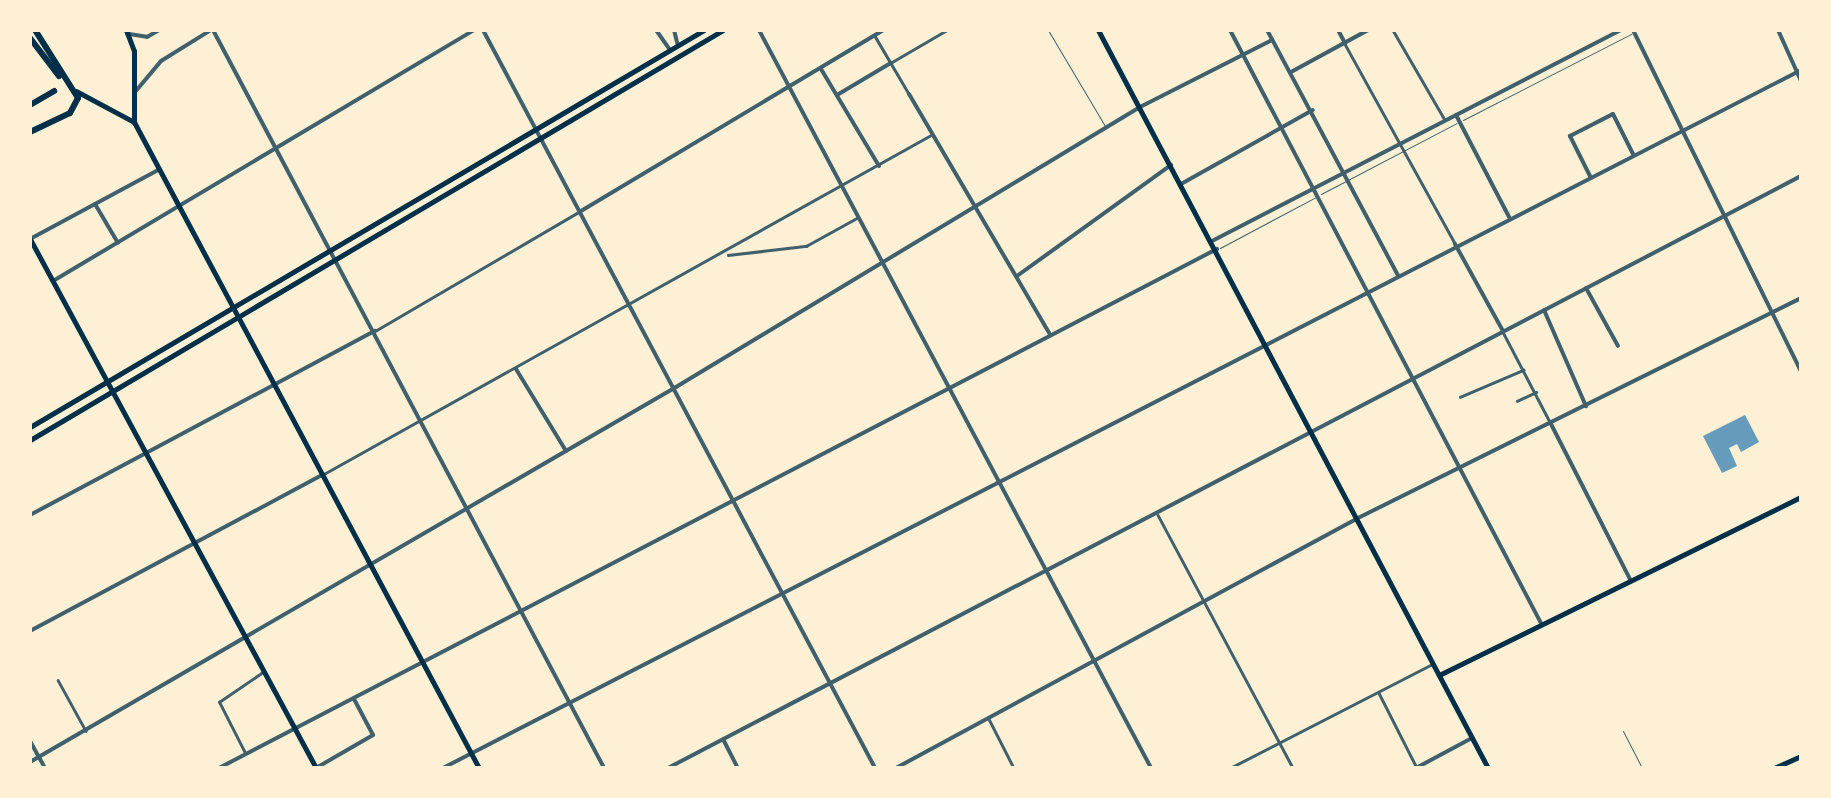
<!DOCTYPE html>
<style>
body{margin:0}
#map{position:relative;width:1831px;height:798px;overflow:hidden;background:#fdf0d5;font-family:"Fira Sans",sans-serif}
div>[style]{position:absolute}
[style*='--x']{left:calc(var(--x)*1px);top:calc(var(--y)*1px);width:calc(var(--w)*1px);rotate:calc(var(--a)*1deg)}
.water>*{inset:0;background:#669bbc}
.service>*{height:1px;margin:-0.5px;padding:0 0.5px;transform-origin:0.5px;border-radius:0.5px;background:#3f606c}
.pedestrian>*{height:2.5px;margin:-1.25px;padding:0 1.25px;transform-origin:1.25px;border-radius:1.25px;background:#3f606c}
.minor>*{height:4px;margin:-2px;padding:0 2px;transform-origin:2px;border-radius:2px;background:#3f606c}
.tertiary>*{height:4px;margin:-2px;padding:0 2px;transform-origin:2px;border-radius:2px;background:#3f606c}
.secondary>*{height:5px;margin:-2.5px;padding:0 2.5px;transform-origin:2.5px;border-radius:2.5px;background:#003049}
.primary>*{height:5px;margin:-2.5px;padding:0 2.5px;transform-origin:2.5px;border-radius:2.5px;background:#003049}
.trunk>*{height:6px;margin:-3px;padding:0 3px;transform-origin:3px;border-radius:3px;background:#003049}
span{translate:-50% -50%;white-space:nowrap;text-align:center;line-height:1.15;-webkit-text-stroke:10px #fdf0d5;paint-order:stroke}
.frame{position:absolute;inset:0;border:32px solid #fdf0d5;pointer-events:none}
</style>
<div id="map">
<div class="water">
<div style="clip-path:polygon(1745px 415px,1759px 442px,1741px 452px,1737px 444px,1729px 448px,1737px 466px,1722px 473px,1703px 436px)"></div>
</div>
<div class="service">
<div style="--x:1048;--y:30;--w:112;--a:59.3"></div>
<div style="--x:1463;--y:120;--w:189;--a:-27.1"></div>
<div style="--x:1321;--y:194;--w:153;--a:-27.6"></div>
<div style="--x:1220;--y:248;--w:109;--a:-28"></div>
<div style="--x:1623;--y:731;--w:42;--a:62.8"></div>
</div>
<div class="pedestrian">
<div style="--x:1393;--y:30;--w:104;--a:60"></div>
<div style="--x:875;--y:36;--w:67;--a:59.6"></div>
<div style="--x:1345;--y:44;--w:227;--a:61.1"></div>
<div style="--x:892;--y:62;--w:64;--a:-30.2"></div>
<div style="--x:728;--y:255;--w:79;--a:-6.6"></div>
<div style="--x:806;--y:246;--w:58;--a:-28.8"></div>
<div style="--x:375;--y:331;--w:238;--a:-30.3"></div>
<div style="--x:1503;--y:332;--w:102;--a:62.4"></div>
<div style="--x:1460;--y:397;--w:69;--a:-23.2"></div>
<div style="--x:1517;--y:401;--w:21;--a:-25"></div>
<div style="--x:322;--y:475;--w:697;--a:-29.17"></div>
<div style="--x:1158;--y:515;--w:287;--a:61.9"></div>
<div style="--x:58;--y:680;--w:58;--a:61.2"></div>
<div style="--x:1379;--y:693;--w:82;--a:63.1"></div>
<div style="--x:989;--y:719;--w:55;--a:63"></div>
<div style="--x:245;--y:753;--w:57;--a:-117"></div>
<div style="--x:219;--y:702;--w:53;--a:-34.3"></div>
<div style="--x:1230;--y:768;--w:227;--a:-27.2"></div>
</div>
<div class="minor">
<div style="--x:213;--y:30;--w:835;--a:62.08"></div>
<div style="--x:656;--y:30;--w:24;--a:55"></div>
<div style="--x:674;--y:30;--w:16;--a:76"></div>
<div style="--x:1230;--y:30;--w:670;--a:62.33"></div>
<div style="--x:1267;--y:30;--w:278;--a:61.9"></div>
<div style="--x:1338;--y:30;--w:15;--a:62"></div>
<div style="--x:1778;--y:30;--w:56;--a:65.7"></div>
<div style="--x:821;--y:69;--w:113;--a:59.1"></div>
<div style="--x:1291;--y:72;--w:88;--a:-28.6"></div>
<div style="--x:909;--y:94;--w:277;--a:59.6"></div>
<div style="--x:837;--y:95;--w:63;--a:-30.7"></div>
<div style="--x:1456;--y:115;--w:115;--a:62.5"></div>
<div style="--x:1590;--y:176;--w:45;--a:-116.6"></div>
<div style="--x:1570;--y:136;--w:48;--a:-27.1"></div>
<div style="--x:1613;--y:114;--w:45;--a:63.4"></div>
<div style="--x:1181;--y:184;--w:151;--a:-29.3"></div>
<div style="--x:95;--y:204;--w:45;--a:59.5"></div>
<div style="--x:581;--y:211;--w:352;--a:-30.9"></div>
<div style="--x:30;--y:239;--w:145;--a:-28.3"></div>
<div style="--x:1212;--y:241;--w:459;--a:-27.3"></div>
<div style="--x:1455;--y:244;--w:99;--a:61.1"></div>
<div style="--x:1017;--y:276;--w:190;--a:-35.8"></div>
<div style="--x:53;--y:281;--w:490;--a:-30.8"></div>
<div style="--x:1586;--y:288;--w:66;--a:61.1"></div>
<div style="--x:1544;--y:310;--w:105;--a:66.4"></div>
<div style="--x:516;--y:369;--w:96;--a:58.6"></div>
<div style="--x:1551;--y:424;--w:174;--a:63"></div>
<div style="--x:30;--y:515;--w:391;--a:-28.1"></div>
<div style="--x:30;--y:631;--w:331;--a:-28.1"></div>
<div style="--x:30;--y:741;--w:31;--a:61"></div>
<div style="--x:724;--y:741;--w:30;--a:63"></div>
<div style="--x:30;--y:762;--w:747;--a:-30.13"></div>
<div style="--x:676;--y:387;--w:542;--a:-31.11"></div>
<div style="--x:1140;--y:107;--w:148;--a:-26.9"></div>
<div style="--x:219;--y:768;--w:1125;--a:-27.48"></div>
<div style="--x:316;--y:768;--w:66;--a:-30.1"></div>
<div style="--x:373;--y:735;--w:41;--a:-117.8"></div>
<div style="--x:443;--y:768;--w:1527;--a:-27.2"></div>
<div style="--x:668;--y:768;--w:1278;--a:-27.59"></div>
<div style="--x:896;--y:768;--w:525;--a:-28.42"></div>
<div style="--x:1358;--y:518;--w:495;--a:-26.4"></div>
</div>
<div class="tertiary">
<div style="--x:483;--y:30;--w:836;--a:62.02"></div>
<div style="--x:759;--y:30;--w:836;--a:62.02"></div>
<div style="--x:1633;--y:30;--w:380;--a:63.8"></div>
<div style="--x:129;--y:34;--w:18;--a:9"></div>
<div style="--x:147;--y:37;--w:14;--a:-30"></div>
<div style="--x:135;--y:92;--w:40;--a:-50"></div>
<div style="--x:161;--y:61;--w:59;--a:-31.8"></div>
<div style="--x:1416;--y:768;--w:64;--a:-28.2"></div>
</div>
<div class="secondary">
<div style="--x:126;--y:30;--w:22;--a:69"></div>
<div style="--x:134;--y:51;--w:71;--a:90"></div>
<div style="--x:134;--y:122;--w:732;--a:61.9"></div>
<div style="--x:76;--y:91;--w:66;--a:28.1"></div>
<div style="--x:30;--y:239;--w:601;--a:61.6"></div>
<div style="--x:1439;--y:675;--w:403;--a:-26.2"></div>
<div style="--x:1774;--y:768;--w:30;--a:-24"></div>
</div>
<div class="primary">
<div style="--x:1098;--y:30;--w:835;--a:62.15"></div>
<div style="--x:30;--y:427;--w:782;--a:-30.5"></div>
<div style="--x:30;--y:440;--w:805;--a:-30.61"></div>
</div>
<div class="trunk">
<div style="--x:30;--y:38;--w:48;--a:52.7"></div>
<div style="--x:30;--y:105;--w:28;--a:-30"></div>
<div style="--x:30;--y:132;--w:44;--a:-25.4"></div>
<div style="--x:70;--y:113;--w:17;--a:-62"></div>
<div style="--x:78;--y:98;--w:80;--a:-122.3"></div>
</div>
<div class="frame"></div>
</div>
